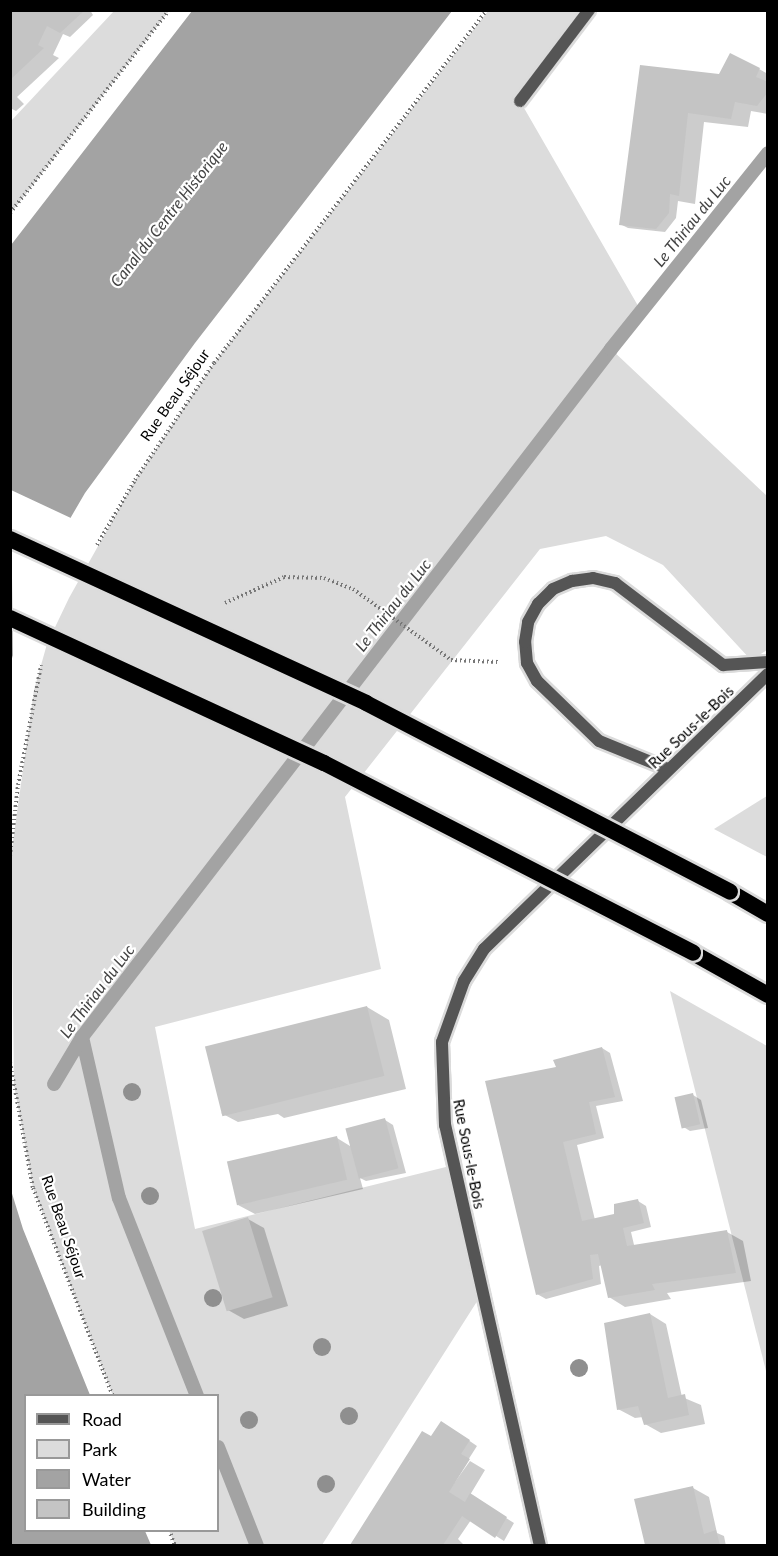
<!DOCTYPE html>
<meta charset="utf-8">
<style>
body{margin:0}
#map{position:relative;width:778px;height:1556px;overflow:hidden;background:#fff;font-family:Lato,sans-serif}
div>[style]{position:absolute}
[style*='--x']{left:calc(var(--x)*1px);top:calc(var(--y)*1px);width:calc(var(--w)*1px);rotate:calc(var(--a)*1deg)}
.green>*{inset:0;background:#dcdcdc}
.water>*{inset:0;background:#a3a3a3}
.pier>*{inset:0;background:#fff}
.shadow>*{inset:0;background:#0003}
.stream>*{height:14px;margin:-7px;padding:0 7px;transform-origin:7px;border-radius:7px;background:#a3a3a3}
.building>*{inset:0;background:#c4c4c4;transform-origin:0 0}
.path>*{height:4px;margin-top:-2px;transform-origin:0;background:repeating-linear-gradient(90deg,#777 0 1.5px,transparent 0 4.5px)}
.roads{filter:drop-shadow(2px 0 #dbdbdb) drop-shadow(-2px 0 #dbdbdb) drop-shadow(0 2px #dbdbdb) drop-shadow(0 -2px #dbdbdb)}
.service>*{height:12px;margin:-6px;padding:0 6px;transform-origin:6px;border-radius:6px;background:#555}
.tertiary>*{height:12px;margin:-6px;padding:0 6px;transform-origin:6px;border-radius:6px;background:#555}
.trunk>*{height:16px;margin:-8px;padding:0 8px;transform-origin:8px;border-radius:8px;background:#000}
.bridges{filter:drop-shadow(2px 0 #dbdbdb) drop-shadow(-2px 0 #dbdbdb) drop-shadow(0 2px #dbdbdb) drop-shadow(0 -2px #dbdbdb)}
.trunk-bridge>*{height:16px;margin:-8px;padding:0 8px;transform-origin:8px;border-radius:8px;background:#000}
.trees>*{width:18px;height:18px;margin:-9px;border-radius:50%;background:#8f8f8f}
span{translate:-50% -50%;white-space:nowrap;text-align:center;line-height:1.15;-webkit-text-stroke:4.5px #fff;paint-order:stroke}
.street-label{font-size:15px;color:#000}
.water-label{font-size:16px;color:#444;font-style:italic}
.frame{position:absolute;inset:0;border:12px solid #000;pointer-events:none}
.legend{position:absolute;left:24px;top:1394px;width:195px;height:138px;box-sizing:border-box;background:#fff;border:2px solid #999;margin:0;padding:8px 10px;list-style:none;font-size:18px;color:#000}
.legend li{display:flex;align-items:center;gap:12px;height:30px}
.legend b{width:30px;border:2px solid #999}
</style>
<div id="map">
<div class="green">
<div style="clip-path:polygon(114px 11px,169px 11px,11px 213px,11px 121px)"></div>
<div style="clip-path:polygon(488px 11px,589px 11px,520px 101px,641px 311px,611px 349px,767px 496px,767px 650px,751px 660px,663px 565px,606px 536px,540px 549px,345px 797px,381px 969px,155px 1027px,195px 1229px,454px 1165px,483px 1292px,322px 1545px,175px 1545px,169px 1531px,218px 1530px,218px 1396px,113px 1396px,33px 1188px,14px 1085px,11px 856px,34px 690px,47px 644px,69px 598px,135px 480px,214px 363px)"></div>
<div style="clip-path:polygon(767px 796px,767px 857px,714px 829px)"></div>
<div style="clip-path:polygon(670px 991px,767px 1046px,767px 1375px)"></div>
</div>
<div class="water">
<div style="clip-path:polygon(192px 11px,452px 11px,195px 343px,85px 493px,46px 560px,11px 661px,11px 245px)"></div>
<div style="clip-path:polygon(10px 1187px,23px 1229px,90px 1395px,26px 1396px,26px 1530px,145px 1531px,151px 1545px,11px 1545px)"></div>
</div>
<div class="pier">
<div style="clip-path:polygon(11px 490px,73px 519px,49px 561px,13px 663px)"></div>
</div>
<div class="shadow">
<div style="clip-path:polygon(10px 10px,90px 10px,93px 15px,70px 37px,63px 34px,53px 55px,59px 58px,17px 97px,24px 104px,16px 111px,10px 108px)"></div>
<div style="clip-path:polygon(641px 66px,720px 75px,759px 69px,768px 74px,768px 114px,751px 111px,748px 127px,704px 122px,695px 204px,678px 201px,676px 218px,665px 232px,628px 228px,620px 224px)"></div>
<div style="clip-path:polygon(367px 1007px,389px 1020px,406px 1089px,284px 1118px,278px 1114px,238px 1122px,221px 1113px)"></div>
<div style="clip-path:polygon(602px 1048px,610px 1053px,623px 1101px,596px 1106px,604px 1138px,577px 1145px,595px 1220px,616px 1215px,638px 1201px,646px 1206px,651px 1227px,631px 1232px,635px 1249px,727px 1232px,743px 1241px,751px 1281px,667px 1293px,671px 1299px,625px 1307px,609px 1297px,602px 1265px,599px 1266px,601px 1284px,546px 1299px,537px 1294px,557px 1069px)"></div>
<div style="clip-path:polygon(693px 1095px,701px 1100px,708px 1128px,690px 1131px,682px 1126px)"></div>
<div style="clip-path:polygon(385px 1120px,393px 1125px,406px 1173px,366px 1181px,360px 1178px,363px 1189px,255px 1214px,238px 1205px,337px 1138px,350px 1146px)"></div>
<div style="clip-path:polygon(248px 1219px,264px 1228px,288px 1306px,244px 1319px,228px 1310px)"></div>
<div style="clip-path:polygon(650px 1314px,666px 1324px,682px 1397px,701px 1405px,705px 1424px,661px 1433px,645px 1424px,643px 1417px,635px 1418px,618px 1409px)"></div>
<div style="clip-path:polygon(449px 1427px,477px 1446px,447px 1493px,470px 1461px,485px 1470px,470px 1495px,514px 1523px,504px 1541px,471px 1520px,458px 1539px,465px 1546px,352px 1546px,423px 1433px,438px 1442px)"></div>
<div style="clip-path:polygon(693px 1488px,709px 1497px,717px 1533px,724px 1536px,726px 1546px,646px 1546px,636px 1500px)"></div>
</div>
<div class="stream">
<div style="--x:82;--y:1037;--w:165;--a:77.1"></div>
<div style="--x:119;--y:1198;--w:213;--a:68.5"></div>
<div style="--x:54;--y:1084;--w:55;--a:-59.2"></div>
<div style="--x:82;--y:1037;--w:868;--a:-52.44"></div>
<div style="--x:611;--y:349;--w:251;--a:-51.3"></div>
<div style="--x:218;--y:1447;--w:106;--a:68.5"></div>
</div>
<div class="building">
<div style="clip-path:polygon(10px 10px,85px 10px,60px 33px,47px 26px,38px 45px,44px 48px,10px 80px)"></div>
<div style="clip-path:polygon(730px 53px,760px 68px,756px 77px,768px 82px,768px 92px,757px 106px,735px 102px,731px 119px,688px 113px,679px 196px,670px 194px,669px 213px,656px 229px,619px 225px,640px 65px,719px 74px)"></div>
<div style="left:367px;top:1006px;width:72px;height:167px;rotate:76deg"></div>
<div style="clip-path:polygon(602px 1047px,615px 1097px,589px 1102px,596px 1134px,563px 1142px,582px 1221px,614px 1214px,614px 1204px,638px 1199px,644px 1223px,623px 1228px,627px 1246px,727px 1230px,736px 1273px,652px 1284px,655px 1290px,608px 1298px,598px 1254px,590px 1255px,593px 1279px,536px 1295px,485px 1081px,556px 1067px,553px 1060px)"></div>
<div style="left:693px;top:1093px;width:32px;height:19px;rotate:77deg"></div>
<div style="left:385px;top:1118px;width:52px;height:41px;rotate:75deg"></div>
<div style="left:337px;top:1136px;width:45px;height:113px;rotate:77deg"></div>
<div style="left:248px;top:1217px;width:84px;height:48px;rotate:73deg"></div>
<div style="clip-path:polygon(650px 1313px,668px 1398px,685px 1394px,689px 1415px,644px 1425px,638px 1406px,617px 1410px,604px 1323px)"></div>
<div style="clip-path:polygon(441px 1421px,470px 1440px,461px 1454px,470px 1459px,449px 1492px,465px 1502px,470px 1493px,507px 1517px,495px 1538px,462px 1516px,443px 1545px,350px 1545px,422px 1431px,431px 1436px)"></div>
<div style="clip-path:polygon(693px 1486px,704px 1534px,716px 1530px,720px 1545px,645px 1545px,634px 1499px)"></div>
</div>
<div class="path">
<div style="--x:10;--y:213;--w:258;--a:-51.9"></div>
<div style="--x:97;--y:545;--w:75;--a:-59.7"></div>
<div style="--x:135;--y:480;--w:141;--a:-56"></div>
<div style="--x:214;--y:363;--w:446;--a:-52.3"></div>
<div style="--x:225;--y:603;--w:64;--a:-23.8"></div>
<div style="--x:284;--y:577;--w:40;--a:1.4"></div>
<div style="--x:324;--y:578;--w:31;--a:21"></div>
<div style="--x:353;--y:589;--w:121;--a:35.9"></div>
<div style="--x:451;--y:660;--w:47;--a:2.4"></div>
<div style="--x:10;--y:856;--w:71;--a:-83.6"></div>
<div style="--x:18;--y:785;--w:122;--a:-79.1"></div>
<div style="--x:10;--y:1062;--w:128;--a:79.7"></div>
<div style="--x:33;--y:1188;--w:223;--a:69"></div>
<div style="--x:169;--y:1530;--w:17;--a:69"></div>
</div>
<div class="roads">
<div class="service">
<div style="--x:520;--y:101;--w:114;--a:-52.8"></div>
<div style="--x:668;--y:769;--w:74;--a:-157.9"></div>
<div style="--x:599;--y:741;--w:86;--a:-135.9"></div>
<div style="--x:537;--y:681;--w:21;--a:-119"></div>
<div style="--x:527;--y:663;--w:21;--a:-95"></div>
<div style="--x:525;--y:642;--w:20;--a:-81"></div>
<div style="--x:528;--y:622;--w:21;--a:-61"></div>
<div style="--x:538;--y:604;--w:21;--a:-45"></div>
<div style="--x:553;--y:589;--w:21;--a:-23"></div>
<div style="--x:572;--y:581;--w:21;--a:-8"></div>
<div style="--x:593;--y:578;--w:23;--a:13"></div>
<div style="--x:615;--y:583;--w:136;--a:37.2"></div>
<div style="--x:723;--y:665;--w:45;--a:-3.8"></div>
</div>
<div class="tertiary">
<div style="--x:540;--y:1546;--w:432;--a:-102.7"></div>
<div style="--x:445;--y:1125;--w:83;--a:-92.1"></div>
<div style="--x:442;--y:1042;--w:65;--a:-70.2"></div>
<div style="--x:464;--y:981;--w:38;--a:-58"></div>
<div style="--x:484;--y:949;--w:395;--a:-44.1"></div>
</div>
<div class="trunk">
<div style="--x:730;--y:892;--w:44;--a:30.1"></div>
<div style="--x:693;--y:953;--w:86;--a:29.2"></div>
</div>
</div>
<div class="bridges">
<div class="trunk-bridge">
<div style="--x:10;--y:539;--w:392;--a:24.7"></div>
<div style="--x:366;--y:703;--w:410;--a:27.4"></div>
<div style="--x:10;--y:618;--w:346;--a:24.8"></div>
<div style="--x:324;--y:763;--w:415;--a:27.2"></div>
</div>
</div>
<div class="trees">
<div style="left:132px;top:1092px"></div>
<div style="left:150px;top:1196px"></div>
<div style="left:213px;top:1298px"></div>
<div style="left:322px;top:1347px"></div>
<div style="left:579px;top:1368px"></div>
<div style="left:349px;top:1416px"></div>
<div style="left:249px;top:1420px"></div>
<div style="left:326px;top:1484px"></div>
</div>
<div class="street-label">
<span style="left:175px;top:395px;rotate:-55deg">Rue Beau Séjour</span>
<span style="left:691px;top:727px;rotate:-44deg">Rue Sous-le-Bois</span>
<span style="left:469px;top:1154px;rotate:79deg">Rue Sous-le-Bois</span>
<span style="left:64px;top:1227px;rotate:71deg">Rue Beau Séjour</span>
</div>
<div class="water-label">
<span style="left:169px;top:214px;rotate:-52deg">Canal du Centre Historique</span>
<span style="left:692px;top:221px;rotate:-51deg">Le Thiriau du Luc</span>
<span style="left:393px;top:605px;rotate:-52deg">Le Thiriau du Luc</span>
<span style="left:97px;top:991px;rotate:-53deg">Le Thiriau du Luc</span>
</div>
<div class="frame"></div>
<ul class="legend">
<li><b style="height:8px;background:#555"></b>Road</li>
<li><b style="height:16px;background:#dcdcdc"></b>Park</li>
<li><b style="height:16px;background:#a3a3a3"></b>Water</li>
<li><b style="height:16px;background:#c4c4c4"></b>Building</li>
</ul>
</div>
